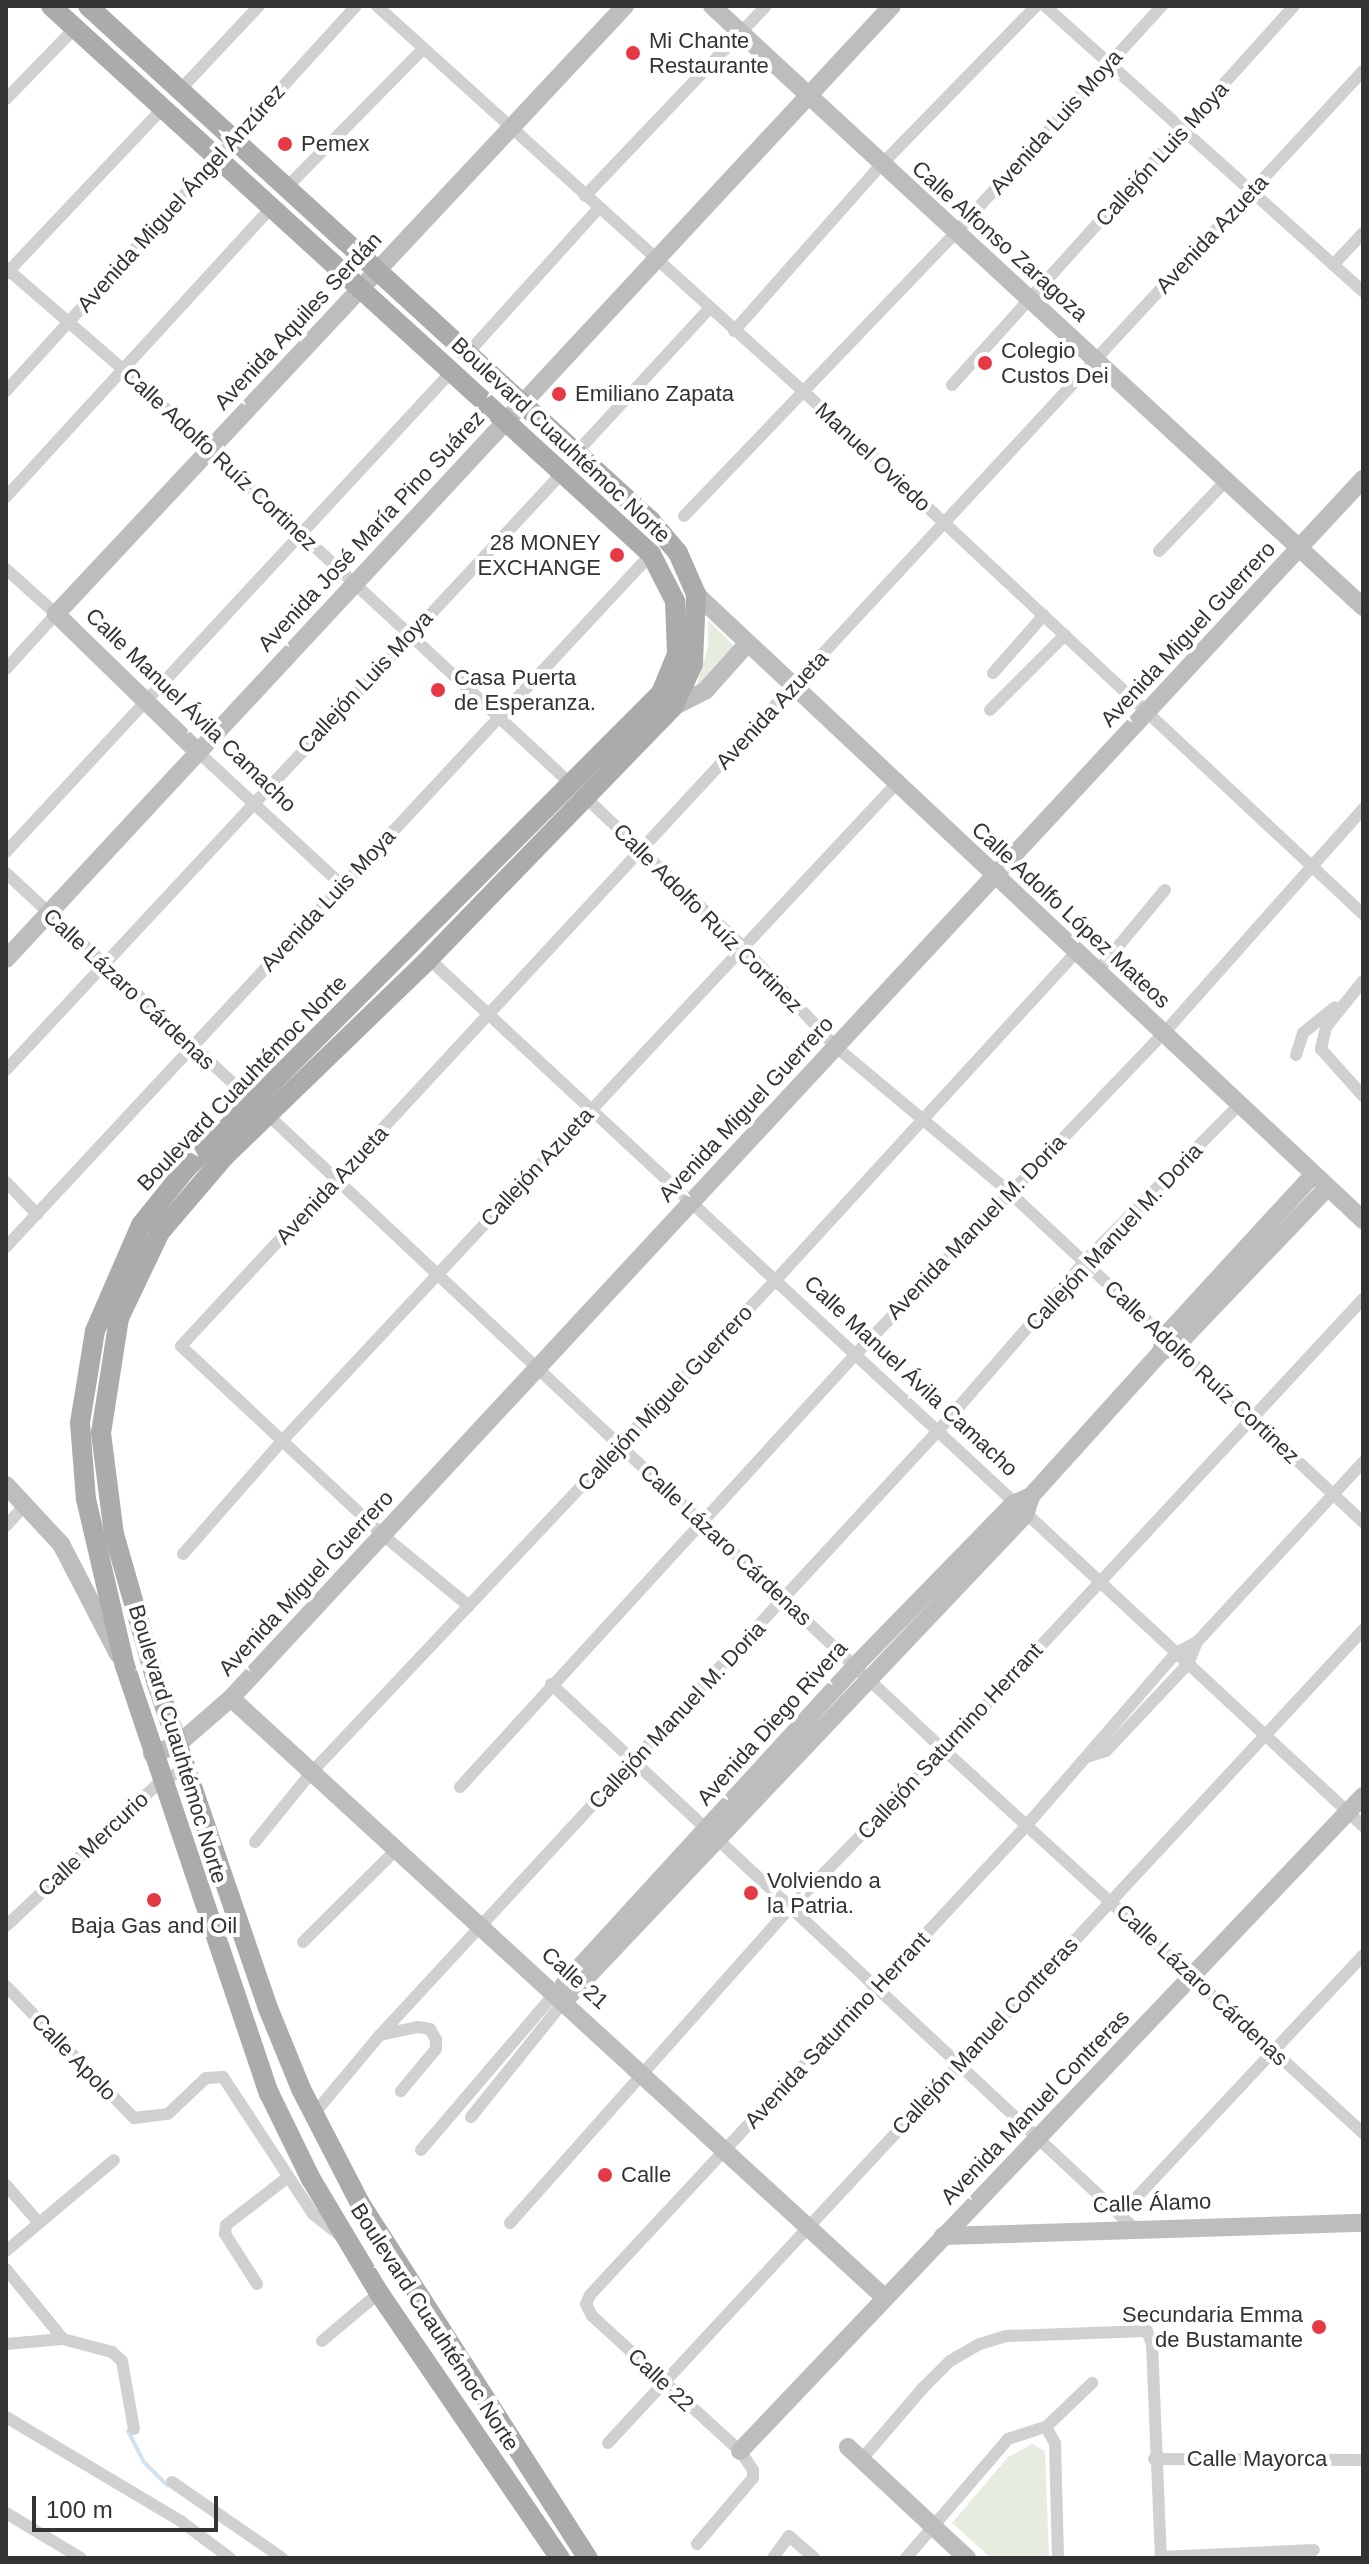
<!DOCTYPE html>
<meta charset="utf-8">
<style>
body{margin:0}
#map{position:relative;width:1369px;height:2564px;overflow:hidden;background:#fff;font-family:Helvetica,sans-serif}
div>[style]{position:absolute}
[style*='--x']{left:calc(var(--x)*1px);top:calc(var(--y)*1px);width:calc(var(--w)*1px);rotate:calc(var(--a)*1deg)}
.green>*{inset:0;background:#e6ecdf}
.stream>*{height:4px;margin:-2px;padding:0 2px;transform-origin:2px;border-radius:2px;background:#cfe2ee}
.street>*{height:12px;margin:-6px;padding:0 6px;transform-origin:6px;border-radius:6px;background:#d0d0d0}
.secondary>*{height:18px;margin:-9px;padding:0 9px;transform-origin:9px;border-radius:9px;background:#bdbdbd}
.primary>*{height:20px;margin:-10px;padding:0 10px;transform-origin:10px;border-radius:10px;background:#ababab}
.dots>*{width:22px;height:22px;translate:-50% -50%;box-sizing:border-box;border:4px solid #fff;border-radius:50%}
span{translate:-50% -50%;white-space:nowrap;text-align:center;line-height:1.15;-webkit-text-stroke:8px #fff;paint-order:stroke}
.poi-label{font-size:22px;color:#333}
.left{translate:0 -50%;text-align:left}
.right{translate:-100% -50%;text-align:right}
.street-label{font-size:22px;color:#333}
.frame{position:absolute;inset:0;border:8px solid #333;pointer-events:none}
.scale{position:absolute;left:32px;top:2496px;width:186px;height:36px;box-sizing:border-box;border:4px solid #333;border-top:0;padding-left:10px;font-size:24px;line-height:28px;white-space:nowrap;color:#333;-webkit-text-stroke:6px #fff;paint-order:stroke}
</style>
<div id="map">
<div class="green">
<div style="clip-path:polygon(708px 620px,735px 647px,695px 691px,708px 647px)"></div>
<div style="clip-path:polygon(1032px 2444px,1045px 2451px,1049px 2558px,991px 2558px,952px 2523px,1008px 2457px)"></div>
</div>
<div class="stream">
<div style="--x:128;--y:2431;--w:35;--a:63"></div>
<div style="--x:144;--y:2462;--w:33;--a:45"></div>
</div>
<div class="street">
<div style="--x:377;--y:6;--w:574;--a:42.11"></div>
<div style="--x:803;--y:391;--w:766;--a:43.04"></div>
<div style="--x:1045;--y:6;--w:427;--a:41.9"></div>
<div style="--x:180;--y:90;--w:115;--a:-46.8"></div>
<div style="--x:6;--y:99;--w:98;--a:-45.8"></div>
<div style="--x:286;--y:188;--w:195;--a:-45.4"></div>
<div style="--x:585;--y:196;--w:262;--a:-46.4"></div>
<div style="--x:1333;--y:265;--w:44;--a:-46.8"></div>
<div style="--x:6;--y:268;--w:157;--a:40.9"></div>
<div style="--x:125;--y:371;--w:608;--a:42.8"></div>
<div style="--x:6;--y:274;--w:228;--a:-46.6"></div>
<div style="--x:734;--y:331;--w:222;--a:-48.5"></div>
<div style="--x:881;--y:165;--w:222;--a:-45.7"></div>
<div style="--x:467;--y:354;--w:197;--a:-47.9"></div>
<div style="--x:952;--y:385;--w:510;--a:-47.94"></div>
<div style="--x:6;--y:391;--w:520;--a:-47.73"></div>
<div style="--x:576;--y:453;--w:197;--a:-47.3"></div>
<div style="--x:6;--y:497;--w:391;--a:-47.5"></div>
<div style="--x:684;--y:516;--w:393;--a:-46.2"></div>
<div style="--x:956;--y:232;--w:306;--a:-47.7"></div>
<div style="--x:1159;--y:551;--w:97;--a:-46.3"></div>
<div style="--x:6;--y:569;--w:67;--a:42"></div>
<div style="--x:56;--y:614;--w:74;--a:132.3"></div>
<div style="--x:993;--y:673;--w:77;--a:-48.7"></div>
<div style="--x:990;--y:710;--w:106;--a:-45"></div>
<div style="--x:197;--y:751;--w:199;--a:42.8"></div>
<div style="--x:585;--y:797;--w:218;--a:43.5"></div>
<div style="--x:743;--y:947;--w:137;--a:47.1"></div>
<div style="--x:836;--y:1047;--w:224;--a:39.9"></div>
<div style="--x:1008;--y:1191;--w:485;--a:43"></div>
<div style="--x:6;--y:852;--w:656;--a:-47.16"></div>
<div style="--x:6;--y:873;--w:338;--a:42.8"></div>
<div style="--x:429;--y:959;--w:1274;--a:42.87"></div>
<div style="--x:1096;--y:973;--w:108;--a:-50.3"></div>
<div style="--x:1363;--y:981;--w:59;--a:128.8"></div>
<div style="--x:1326;--y:1027;--w:23;--a:103"></div>
<div style="--x:1321;--y:1049;--w:63;--a:48.2"></div>
<div style="--x:1296;--y:1055;--w:23;--a:-72"></div>
<div style="--x:1303;--y:1033;--w:41;--a:-39.1"></div>
<div style="--x:6;--y:1070;--w:817;--a:-47.03"></div>
<div style="--x:269;--y:1116;--w:926;--a:43.21"></div>
<div style="--x:944;--y:1750;--w:568;--a:42.43"></div>
<div style="--x:6;--y:1182;--w:45;--a:45.9"></div>
<div style="--x:6;--y:1247;--w:947;--a:-47.05"></div>
<div style="--x:6;--y:1526;--w:30;--a:-48"></div>
<div style="--x:183;--y:1554;--w:150;--a:-48.8"></div>
<div style="--x:282;--y:1441;--w:898;--a:-46.94"></div>
<div style="--x:469;--y:1606;--w:110;--a:-140.5"></div>
<div style="--x:384;--y:1536;--w:278;--a:-136.9"></div>
<div style="--x:181;--y:1346;--w:1739;--a:-47.17"></div>
<div style="--x:551;--y:1684;--w:795;--a:43.01"></div>
<div style="--x:1090;--y:1756;--w:17;--a:-17"></div>
<div style="--x:1106;--y:1751;--w:120;--a:-46.7"></div>
<div style="--x:1188;--y:1664;--w:24;--a:-68"></div>
<div style="--x:1197;--y:1642;--w:245;--a:-47.3"></div>
<div style="--x:460;--y:1787;--w:585;--a:-47.56"></div>
<div style="--x:855;--y:1355;--w:446;--a:-46.2"></div>
<div style="--x:1164;--y:1033;--w:300;--a:-48.4"></div>
<div style="--x:255;--y:1842;--w:87;--a:-51"></div>
<div style="--x:310;--y:1774;--w:676;--a:-46.68"></div>
<div style="--x:774;--y:1282;--w:446;--a:-47.5"></div>
<div style="--x:6;--y:1926;--w:212;--a:-43.1"></div>
<div style="--x:161;--y:1781;--w:26;--a:-25"></div>
<div style="--x:303;--y:1942;--w:131;--a:-44.7"></div>
<div style="--x:6;--y:1986;--w:184;--a:45.9"></div>
<div style="--x:134;--y:2118;--w:34;--a:-7"></div>
<div style="--x:168;--y:2114;--w:52;--a:-43.5"></div>
<div style="--x:206;--y:2078;--w:17;--a:-3"></div>
<div style="--x:223;--y:2077;--w:164;--a:56.7"></div>
<div style="--x:313;--y:2214;--w:34;--a:38"></div>
<div style="--x:380;--y:2035;--w:39;--a:-12"></div>
<div style="--x:418;--y:2027;--w:12;--a:9"></div>
<div style="--x:430;--y:2029;--w:13;--a:61"></div>
<div style="--x:436;--y:2040;--w:9;--a:90"></div>
<div style="--x:436;--y:2049;--w:55;--a:129.8"></div>
<div style="--x:313;--y:2115;--w:104;--a:-50.1"></div>
<div style="--x:380;--y:2035;--w:821;--a:-47.27"></div>
<div style="--x:937;--y:1432;--w:225;--a:-49.1"></div>
<div style="--x:1084;--y:1262;--w:221;--a:-45.4"></div>
<div style="--x:471;--y:2117;--w:150;--a:-51.2"></div>
<div style="--x:421;--y:2150;--w:208;--a:-49.5"></div>
<div style="--x:6;--y:2185;--w:50;--a:49"></div>
<div style="--x:1120;--y:2215;--w:356;--a:-46.9"></div>
<div style="--x:510;--y:2223;--w:423;--a:-48.4"></div>
<div style="--x:791;--y:1907;--w:219;--a:-45.7"></div>
<div style="--x:944;--y:1750;--w:616;--a:-47.11"></div>
<div style="--x:6;--y:2251;--w:141;--a:-40.1"></div>
<div style="--x:6;--y:2269;--w:90;--a:50.8"></div>
<div style="--x:257;--y:2284;--w:59;--a:-122.6"></div>
<div style="--x:225;--y:2234;--w:9;--a:-84"></div>
<div style="--x:226;--y:2225;--w:78;--a:-37.7"></div>
<div style="--x:322;--y:2341;--w:75;--a:-40.1"></div>
<div style="--x:6;--y:2344;--w:57;--a:-5"></div>
<div style="--x:63;--y:2339;--w:51;--a:14.9"></div>
<div style="--x:112;--y:2352;--w:13;--a:42"></div>
<div style="--x:122;--y:2361;--w:69;--a:80"></div>
<div style="--x:6;--y:2417;--w:205;--a:30.8"></div>
<div style="--x:182;--y:2522;--w:60;--a:36.9"></div>
<div style="--x:1046;--y:2427;--w:18;--a:61"></div>
<div style="--x:1055;--y:2443;--w:115;--a:88.5"></div>
<div style="--x:608;--y:2443;--w:1110;--a:-47.12"></div>
<div style="--x:1154;--y:2459;--w:207;--a:0.3"></div>
<div style="--x:861;--y:2460;--w:95;--a:-49.3"></div>
<div style="--x:923;--y:2388;--w:38;--a:-45"></div>
<div style="--x:950;--y:2361;--w:34;--a:-30"></div>
<div style="--x:980;--y:2344;--w:27;--a:-17"></div>
<div style="--x:1006;--y:2336;--w:141;--a:-2"></div>
<div style="--x:1147;--y:2331;--w:14;--a:69"></div>
<div style="--x:1152;--y:2344;--w:214;--a:87.6"></div>
<div style="--x:172;--y:2482;--w:134;--a:34.6"></div>
<div style="--x:6;--y:2513;--w:87;--a:31"></div>
<div style="--x:697;--y:2544;--w:87;--a:-49.7"></div>
<div style="--x:753;--y:2478;--w:8;--a:-90"></div>
<div style="--x:753;--y:2470;--w:23;--a:-124"></div>
<div style="--x:740;--y:2451;--w:200;--a:-137.6"></div>
<div style="--x:592;--y:2316;--w:13;--a:-117"></div>
<div style="--x:586;--y:2304;--w:10;--a:-66"></div>
<div style="--x:590;--y:2295;--w:642;--a:-47.08"></div>
<div style="--x:1027;--y:1825;--w:228;--a:-49.1"></div>
<div style="--x:1176;--y:1653;--w:24;--a:-28"></div>
<div style="--x:1160;--y:2557;--w:154;--a:-2.6"></div>
<div style="--x:773;--y:2558;--w:27;--a:-54"></div>
<div style="--x:789;--y:2536;--w:33;--a:41"></div>
<div style="--x:906;--y:2558;--w:157;--a:-49.4"></div>
<div style="--x:1008;--y:2439;--w:40;--a:-18"></div>
<div style="--x:1046;--y:2427;--w:64;--a:-43.7"></div>
</div>
<div class="secondary">
<div style="--x:712;--y:6;--w:886;--a:42.71"></div>
<div style="--x:696;--y:594;--w:915;--a:43.18"></div>
<div style="--x:673;--y:707;--w:36;--a:-27"></div>
<div style="--x:705;--y:691;--w:63;--a:-48.2"></div>
<div style="--x:197;--y:751;--w:197;--a:-135.8"></div>
<div style="--x:56;--y:614;--w:833;--a:-46.9"></div>
<div style="--x:6;--y:959;--w:1301;--a:-47.09"></div>
<div style="--x:1161;--y:1352;--w:16;--a:-76"></div>
<div style="--x:1165;--y:1336;--w:219;--a:-47.4"></div>
<div style="--x:6;--y:1485;--w:81;--a:47"></div>
<div style="--x:61;--y:1544;--w:124;--a:62.6"></div>
<div style="--x:231;--y:1698;--w:886;--a:42.53"></div>
<div style="--x:152;--y:1754;--w:27;--a:-20"></div>
<div style="--x:177;--y:1745;--w:72;--a:-41"></div>
<div style="--x:231;--y:1698;--w:1664;--a:-47.12"></div>
<div style="--x:564;--y:1984;--w:432;--a:-47.5"></div>
<div style="--x:856;--y:1665;--w:225;--a:-45.7"></div>
<div style="--x:1013;--y:1504;--w:20;--a:-24"></div>
<div style="--x:565;--y:2000;--w:668;--a:-46.52"></div>
<div style="--x:1025;--y:1515;--w:20;--a:-72"></div>
<div style="--x:1031;--y:1496;--w:194;--a:-47.9"></div>
<div style="--x:1161;--y:1352;--w:16;--a:-22"></div>
<div style="--x:1176;--y:1346;--w:219;--a:-46.3"></div>
<div style="--x:943;--y:2236;--w:420;--a:-1.8"></div>
<div style="--x:848;--y:2447;--w:163;--a:43"></div>
<div style="--x:740;--y:2451;--w:904;--a:-46.43"></div>
</div>
<div class="primary">
<div style="--x:51;--y:6;--w:813;--a:42.41"></div>
<div style="--x:651;--y:554;--w:53;--a:62.9"></div>
<div style="--x:675;--y:601;--w:53;--a:87.8"></div>
<div style="--x:677;--y:654;--w:42;--a:112.3"></div>
<div style="--x:661;--y:693;--w:672;--a:134.94"></div>
<div style="--x:186;--y:1169;--w:72;--a:128.8"></div>
<div style="--x:141;--y:1225;--w:116;--a:113.5"></div>
<div style="--x:95;--y:1331;--w:93;--a:99.3"></div>
<div style="--x:80;--y:1423;--w:76;--a:85.5"></div>
<div style="--x:86;--y:1499;--w:171;--a:76.9"></div>
<div style="--x:125;--y:1666;--w:451;--a:71.4"></div>
<div style="--x:269;--y:2093;--w:96;--a:64"></div>
<div style="--x:311;--y:2179;--w:133;--a:59.2"></div>
<div style="--x:379;--y:2293;--w:321;--a:55.7"></div>
<div style="--x:88;--y:6;--w:763;--a:42.45"></div>
<div style="--x:651;--y:521;--w:42;--a:49.8"></div>
<div style="--x:678;--y:553;--w:45;--a:66.3"></div>
<div style="--x:696;--y:594;--w:70;--a:92.5"></div>
<div style="--x:693;--y:664;--w:47;--a:114.9"></div>
<div style="--x:673;--y:707;--w:351;--a:134.1"></div>
<div style="--x:429;--y:959;--w:284;--a:136"></div>
<div style="--x:225;--y:1156;--w:100;--a:130.5"></div>
<div style="--x:160;--y:1232;--w:95;--a:115.5"></div>
<div style="--x:119;--y:1318;--w:116;--a:98.9"></div>
<div style="--x:101;--y:1433;--w:102;--a:82.7"></div>
<div style="--x:114;--y:1534;--w:156;--a:74"></div>
<div style="--x:157;--y:1684;--w:342;--a:71.1"></div>
<div style="--x:268;--y:2008;--w:87;--a:67.8"></div>
<div style="--x:301;--y:2089;--w:131;--a:62.7"></div>
<div style="--x:361;--y:2205;--w:420;--a:57.3"></div>
</div>
<div class="dots">
<div style="left:633px;top:53px;background:#e63946"></div>
<div style="left:285px;top:144px;background:#e63946"></div>
<div style="left:985px;top:363px;background:#e63946"></div>
<div style="left:559px;top:394px;background:#e63946"></div>
<div style="left:617px;top:555px;background:#e63946"></div>
<div style="left:438px;top:690px;background:#e63946"></div>
<div style="left:751px;top:1893px;background:#e63946"></div>
<div style="left:154px;top:1900px;background:#e63946"></div>
<div style="left:605px;top:2175px;background:#e63946"></div>
<div style="left:1319px;top:2327px;background:#e63946"></div>
</div>
<div class="poi-label">
<span class="left" style="left:649px;top:53px">Mi Chante<br>Restaurante</span>
<span class="left" style="left:301px;top:144px">Pemex</span>
<span class="left" style="left:1001px;top:363px">Colegio<br>Custos Dei</span>
<span class="left" style="left:575px;top:394px">Emiliano Zapata</span>
<span class="right" style="left:601px;top:555px">28 MONEY<br>EXCHANGE</span>
<span class="left" style="left:454px;top:690px">Casa Puerta<br>de Esperanza.</span>
<span class="left" style="left:767px;top:1893px">Volviendo a<br>la Patria.</span>
<span style="left:154px;top:1926px">Baja Gas and Oil</span>
<span class="left" style="left:621px;top:2175px">Calle</span>
<span class="right" style="left:1303px;top:2327px">Secundaria Emma<br>de Bustamante</span>
</div>
<div class="street-label">
<span style="left:1056px;top:122px;rotate:-48deg">Avenida Luis Moya</span>
<span style="left:1162px;top:154px;rotate:-48deg">Callejón Luis Moya</span>
<span style="left:181px;top:198px;rotate:-48deg">Avenida Miguel Ángel Anzúrez</span>
<span style="left:1212px;top:234px;rotate:-47deg">Avenida Azueta</span>
<span style="left:1000px;top:241px;rotate:42deg">Calle Alfonso Zaragoza</span>
<span style="left:298px;top:321px;rotate:-47deg">Avenida Aquiles Serdán</span>
<span style="left:561px;top:440px;rotate:43deg">Boulevard Cuauhtémoc Norte</span>
<span style="left:873px;top:457px;rotate:43deg">Manuel Oviedo</span>
<span style="left:220px;top:459px;rotate:43deg">Calle Adolfo Ruíz Cortinez</span>
<span style="left:371px;top:531px;rotate:-47deg">Avenida José María Pino Suárez</span>
<span style="left:1188px;top:634px;rotate:-47deg">Avenida Miguel Guerrero</span>
<span style="left:365px;top:682px;rotate:-47deg">Callejón Luis Moya</span>
<span style="left:191px;top:710px;rotate:44deg">Calle Manuel Ávila Camacho</span>
<span style="left:772px;top:710px;rotate:-47deg">Avenida Azueta</span>
<span style="left:328px;top:900px;rotate:-47deg">Avenida Luis Moya</span>
<span style="left:1071px;top:915px;rotate:43deg">Calle Adolfo López Mateos</span>
<span style="left:708px;top:918px;rotate:45deg">Calle Adolfo Ruíz Cortinez</span>
<span style="left:129px;top:989px;rotate:43deg">Calle Lázaro Cárdenas</span>
<span style="left:242px;top:1083px;rotate:-46deg">Boulevard Cuauhtémoc Norte</span>
<span style="left:746px;top:1109px;rotate:-47deg">Avenida Miguel Guerrero</span>
<span style="left:537px;top:1167px;rotate:-47deg">Callejón Azueta</span>
<span style="left:332px;top:1185px;rotate:-47deg">Avenida Azueta</span>
<span style="left:976px;top:1227px;rotate:-46deg">Avenida Manuel M. Doria</span>
<span style="left:1114px;top:1237px;rotate:-47deg">Callejón Manuel M. Doria</span>
<span style="left:1202px;top:1372px;rotate:43deg">Calle Adolfo Ruíz Cortinez</span>
<span style="left:911px;top:1376px;rotate:43deg">Calle Manuel Ávila Camacho</span>
<span style="left:665px;top:1398px;rotate:-47deg">Callejón Miguel Guerrero</span>
<span style="left:726px;top:1545px;rotate:43deg">Calle Lázaro Cárdenas</span>
<span style="left:306px;top:1583px;rotate:-47deg">Avenida Miguel Guerrero</span>
<span style="left:677px;top:1715px;rotate:-47deg">Callejón Manuel M. Doria</span>
<span style="left:772px;top:1723px;rotate:-48deg">Avenida Diego Rivera</span>
<span style="left:950px;top:1741px;rotate:-47deg">Callejón Saturnino Herrant</span>
<span style="left:178px;top:1744px;rotate:73deg">Boulevard Cuauhtémoc Norte</span>
<span style="left:93px;top:1844px;rotate:-43deg">Calle Mercurio</span>
<span style="left:575px;top:1978px;rotate:42deg">Calle 21</span>
<span style="left:1202px;top:1985px;rotate:43deg">Calle Lázaro Cárdenas</span>
<span style="left:837px;top:2030px;rotate:-47deg">Avenida Saturnino Herrant</span>
<span style="left:985px;top:2036px;rotate:-47deg">Callejón Manuel Contreras</span>
<span style="left:74px;top:2057px;rotate:46deg">Calle Apolo</span>
<span style="left:1035px;top:2107px;rotate:-46deg">Avenida Manuel Contreras</span>
<span style="left:1152px;top:2203px;rotate:-2deg">Calle Álamo</span>
<span style="left:435px;top:2327px;rotate:57deg">Boulevard Cuauhtémoc Norte</span>
<span style="left:661px;top:2380px;rotate:43deg">Calle 22</span>
<span style="left:1257px;top:2459px">Calle Mayorca</span>
</div>
<div class="frame"></div>
<div class="scale">100 m</div>
</div>
